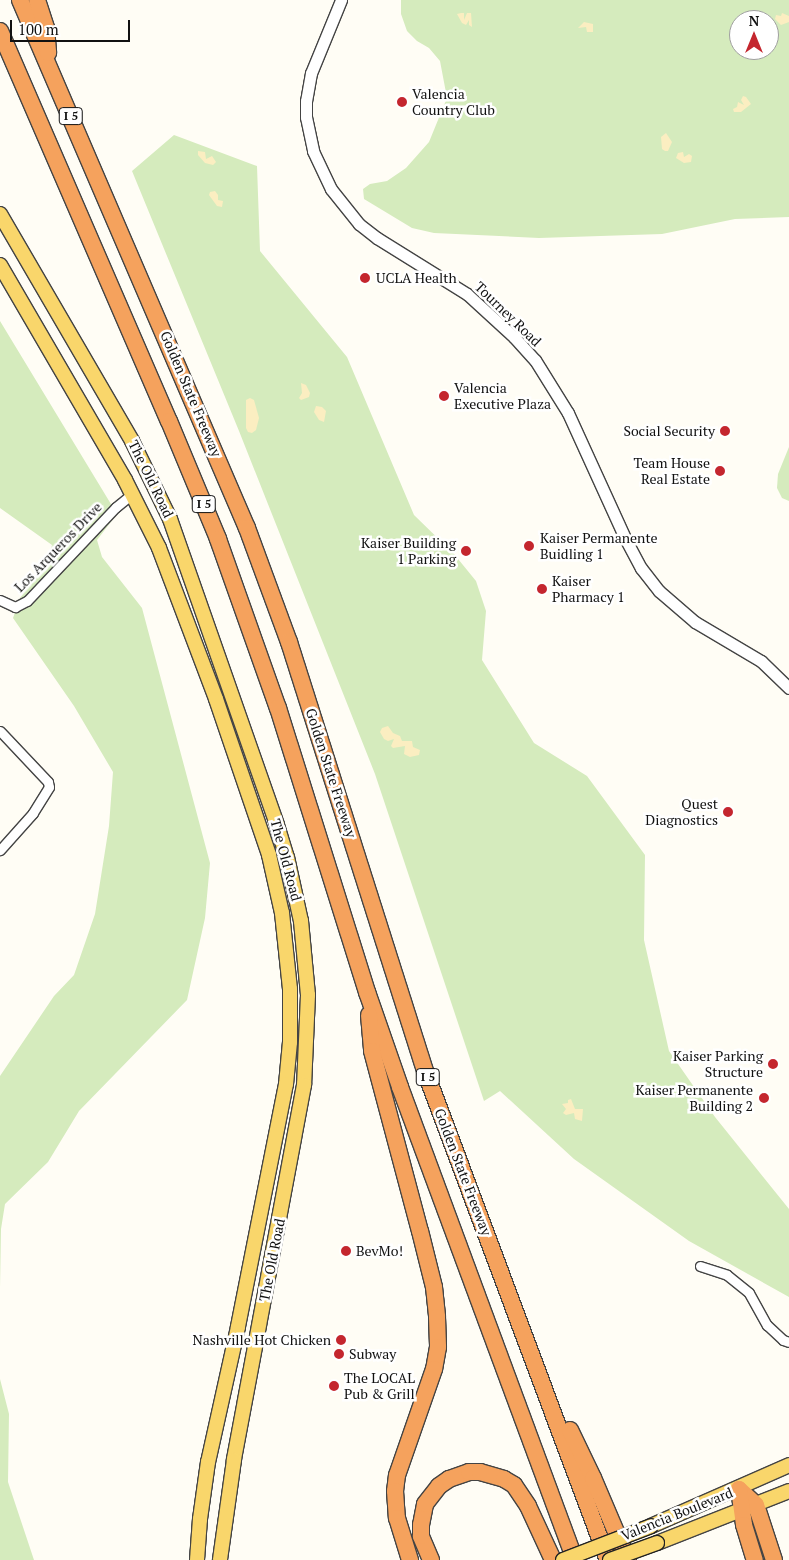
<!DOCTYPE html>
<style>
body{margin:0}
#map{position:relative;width:789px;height:1560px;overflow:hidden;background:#fffdf5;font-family:"PT Serif",serif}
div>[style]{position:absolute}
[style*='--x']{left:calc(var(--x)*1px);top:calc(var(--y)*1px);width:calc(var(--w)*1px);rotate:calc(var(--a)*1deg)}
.green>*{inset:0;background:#d5ebbd}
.sand>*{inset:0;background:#fbeec1}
.roads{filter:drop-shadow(1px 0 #444) drop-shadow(-1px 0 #444) drop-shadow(0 1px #444) drop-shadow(0 -1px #444)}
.minor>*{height:9px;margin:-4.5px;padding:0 4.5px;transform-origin:4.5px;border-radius:4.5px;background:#fff}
.tertiary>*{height:11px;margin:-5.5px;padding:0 5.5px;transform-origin:5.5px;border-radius:5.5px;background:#fff}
.primary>*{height:14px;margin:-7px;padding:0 7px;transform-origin:7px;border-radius:7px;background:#f9d66b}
.motorway>*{height:16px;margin:-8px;padding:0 8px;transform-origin:8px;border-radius:8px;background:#f5a25d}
.bridges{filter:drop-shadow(1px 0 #222) drop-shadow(-1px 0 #222) drop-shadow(0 1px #222) drop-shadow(0 -1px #222)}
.primary-bridge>*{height:14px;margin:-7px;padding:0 7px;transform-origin:7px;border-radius:7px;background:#f9d66b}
.dots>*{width:14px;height:14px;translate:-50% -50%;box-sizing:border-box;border:2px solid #fff;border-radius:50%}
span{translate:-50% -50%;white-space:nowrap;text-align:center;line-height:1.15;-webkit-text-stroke:5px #fff;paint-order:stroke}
.shield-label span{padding:1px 4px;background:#fff;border:1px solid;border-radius:4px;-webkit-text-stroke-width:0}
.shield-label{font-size:12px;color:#111;font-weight:700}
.poi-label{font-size:14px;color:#111}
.left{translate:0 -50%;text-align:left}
.right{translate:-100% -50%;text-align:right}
.street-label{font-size:14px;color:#111}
.north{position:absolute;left:729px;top:10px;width:50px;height:50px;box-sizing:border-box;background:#fff;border:1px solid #a0a0a0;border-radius:50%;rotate:0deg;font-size:14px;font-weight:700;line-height:20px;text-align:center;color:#111}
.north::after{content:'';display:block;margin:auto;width:18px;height:22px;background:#c4262e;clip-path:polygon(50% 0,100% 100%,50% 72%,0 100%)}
.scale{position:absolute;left:10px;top:20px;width:120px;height:22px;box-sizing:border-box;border:2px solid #111;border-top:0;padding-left:6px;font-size:15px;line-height:18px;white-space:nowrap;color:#111;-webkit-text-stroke:4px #fff;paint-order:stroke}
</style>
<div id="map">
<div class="green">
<div style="clip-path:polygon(evenodd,401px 0,789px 0,789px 217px,735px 219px,662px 234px,539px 238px,434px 233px,412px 228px,364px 199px,363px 189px,370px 184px,387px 181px,406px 168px,429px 142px,447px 98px,440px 61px,429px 48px,417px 41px,407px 31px,401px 14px,401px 0,739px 20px,769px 20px,769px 50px,739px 50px,739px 20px)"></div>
<div style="clip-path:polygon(174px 135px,257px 166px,260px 251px,347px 357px,414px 515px,454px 554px,476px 581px,486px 611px,482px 660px,534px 743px,587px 776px,645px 855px,644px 940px,669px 1051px,715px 1117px,789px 1209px,789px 1297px,689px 1241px,574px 1159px,500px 1091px,484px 1101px,375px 774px,239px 431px,132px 171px)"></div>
<div style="clip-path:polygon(0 321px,117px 514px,97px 540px,102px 557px,142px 608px,210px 863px,205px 918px,187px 1000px,79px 1111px,48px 1162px,5px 1204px,1px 1229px,0 1289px,0 1076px,54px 996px,74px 975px,95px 914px,109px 826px,113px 772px,74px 706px,13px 618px,20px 598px,48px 557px,52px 545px,0 508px)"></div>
<div style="clip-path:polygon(789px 447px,789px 501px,782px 498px,777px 488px,778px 474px)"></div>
<div style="clip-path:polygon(0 1379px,9px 1414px,8px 1482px,34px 1560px,0 1560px)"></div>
</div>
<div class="sand">
<div style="clip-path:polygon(461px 13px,464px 13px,464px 20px,467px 13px,471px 13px,472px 27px,469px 25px,469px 20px,466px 25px,462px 23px,457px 14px)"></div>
<div style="clip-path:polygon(782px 13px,789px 16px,789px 22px,781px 25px,775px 19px,776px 15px,781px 16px)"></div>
<div style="clip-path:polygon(584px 22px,593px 24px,593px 32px,587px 32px,586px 27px,578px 28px)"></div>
<div style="clip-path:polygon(743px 96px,746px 97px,751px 104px,741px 112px,734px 112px,733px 109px,737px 107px,738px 102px,744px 105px,741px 100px)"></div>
<div style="clip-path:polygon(666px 133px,672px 142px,668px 151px,665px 151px,662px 149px,661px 137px)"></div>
<div style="clip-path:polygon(198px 151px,205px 152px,206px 159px,212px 156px,216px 162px,213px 165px,205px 163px,198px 155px)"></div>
<div style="clip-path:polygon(683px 152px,684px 157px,689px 154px,692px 156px,691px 162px,684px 163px,676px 158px,678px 153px)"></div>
<div style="clip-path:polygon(215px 191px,218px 195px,218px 200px,223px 201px,222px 207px,217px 206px,209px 195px,210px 192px)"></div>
<div style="clip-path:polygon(301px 383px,306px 385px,310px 393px,309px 397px,301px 400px,299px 398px,302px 393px)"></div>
<div style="clip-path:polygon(250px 398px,254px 400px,259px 418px,256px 430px,252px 433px,248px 432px,246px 428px,246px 400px)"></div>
<div style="clip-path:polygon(316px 406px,322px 407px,326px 411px,324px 422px,319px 420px,314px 412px)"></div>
<div style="clip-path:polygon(388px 726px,393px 733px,400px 736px,402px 741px,412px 741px,413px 747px,420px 750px,419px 755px,410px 757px,404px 754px,405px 746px,393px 748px,391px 746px,394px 739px,388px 741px,384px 739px,380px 732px,382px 728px)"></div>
<div style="clip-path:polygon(571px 1099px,575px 1109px,583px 1109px,582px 1121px,575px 1119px,574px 1113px,566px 1115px,563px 1113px,566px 1109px,562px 1104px,568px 1103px,568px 1100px)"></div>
</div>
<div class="roads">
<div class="minor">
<div style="--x:0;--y:600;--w:17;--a:25"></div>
<div style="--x:15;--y:607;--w:13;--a:-27"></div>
<div style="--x:27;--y:601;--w:129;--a:-46.6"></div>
<div style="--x:116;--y:507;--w:21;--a:-39"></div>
<div style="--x:0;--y:731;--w:70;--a:46.7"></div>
<div style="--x:48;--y:782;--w:5;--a:79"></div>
<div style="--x:49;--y:787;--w:31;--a:122"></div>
<div style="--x:33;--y:813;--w:50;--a:131.7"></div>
<div style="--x:700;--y:1266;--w:28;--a:18"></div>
<div style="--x:727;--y:1275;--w:28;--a:39"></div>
<div style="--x:749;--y:1293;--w:37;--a:61"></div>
<div style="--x:767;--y:1325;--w:22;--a:43"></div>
<div style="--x:783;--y:1340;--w:6;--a:18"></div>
</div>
<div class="tertiary">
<div style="--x:341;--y:0;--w:79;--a:112.3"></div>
<div style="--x:311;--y:73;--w:28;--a:100"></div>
<div style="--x:306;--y:101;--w:16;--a:90"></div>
<div style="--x:306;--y:117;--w:35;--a:78"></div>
<div style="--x:313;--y:151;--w:42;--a:64.7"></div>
<div style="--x:331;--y:189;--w:45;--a:51.3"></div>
<div style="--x:359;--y:224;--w:23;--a:38"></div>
<div style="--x:377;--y:238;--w:106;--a:31.9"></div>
<div style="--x:467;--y:294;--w:64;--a:42.5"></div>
<div style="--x:514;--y:337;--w:31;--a:48"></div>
<div style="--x:535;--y:360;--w:62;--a:58.1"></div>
<div style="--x:568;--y:413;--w:140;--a:65.5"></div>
<div style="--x:626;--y:540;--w:32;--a:62"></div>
<div style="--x:641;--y:568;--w:29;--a:52"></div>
<div style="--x:659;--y:591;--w:48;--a:40.7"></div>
<div style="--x:695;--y:622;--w:77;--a:30.6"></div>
<div style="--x:761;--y:661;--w:39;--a:44"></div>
</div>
<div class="primary">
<div style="--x:0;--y:214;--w:263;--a:59.8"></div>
<div style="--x:132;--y:441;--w:87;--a:64"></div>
<div style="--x:170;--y:519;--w:324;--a:70.7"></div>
<div style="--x:277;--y:825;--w:34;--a:73"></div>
<div style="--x:287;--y:857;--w:66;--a:77.7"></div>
<div style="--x:301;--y:921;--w:74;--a:84.6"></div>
<div style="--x:308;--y:995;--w:90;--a:92.5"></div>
<div style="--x:304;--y:1085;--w:381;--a:100.6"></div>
<div style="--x:234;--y:1460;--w:101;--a:98"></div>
<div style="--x:0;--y:265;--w:249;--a:59.8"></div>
<div style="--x:125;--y:480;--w:76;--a:63.4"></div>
<div style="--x:159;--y:548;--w:161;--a:69.3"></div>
<div style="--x:216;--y:699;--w:165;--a:71.2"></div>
<div style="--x:269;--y:855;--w:59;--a:77.4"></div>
<div style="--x:282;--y:913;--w:76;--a:84"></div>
<div style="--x:290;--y:989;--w:53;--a:90"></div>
<div style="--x:290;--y:1042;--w:42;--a:95.4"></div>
<div style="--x:286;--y:1084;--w:248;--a:101.2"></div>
<div style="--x:238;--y:1327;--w:138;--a:102.5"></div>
<div style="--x:208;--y:1462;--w:58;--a:98"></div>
<div style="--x:200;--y:1519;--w:41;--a:94.2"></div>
<div style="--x:651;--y:1526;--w:151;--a:-23.8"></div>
<div style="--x:657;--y:1543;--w:142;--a:-21.5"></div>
</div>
<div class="motorway">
<div style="--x:20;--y:0;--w:575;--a:66.74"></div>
<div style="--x:247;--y:528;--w:121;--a:69.8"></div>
<div style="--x:289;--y:642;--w:455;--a:72.4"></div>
<div style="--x:427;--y:1076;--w:517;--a:69.5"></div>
<div style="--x:37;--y:0;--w:29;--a:72"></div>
<div style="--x:46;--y:28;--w:25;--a:85"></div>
<div style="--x:0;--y:31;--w:425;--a:66.6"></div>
<div style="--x:169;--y:421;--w:128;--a:67.4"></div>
<div style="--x:218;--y:539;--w:179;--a:70.5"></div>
<div style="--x:278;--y:708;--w:298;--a:72.6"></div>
<div style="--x:367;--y:992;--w:101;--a:70.8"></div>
<div style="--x:400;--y:1087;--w:504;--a:69.7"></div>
<div style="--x:369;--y:1015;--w:36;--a:85"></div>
<div style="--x:372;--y:1051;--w:186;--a:75.1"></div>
<div style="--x:420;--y:1231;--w:58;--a:76"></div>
<div style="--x:434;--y:1287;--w:30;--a:84"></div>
<div style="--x:437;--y:1317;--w:30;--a:88"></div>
<div style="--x:438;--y:1347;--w:22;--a:100"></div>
<div style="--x:434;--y:1369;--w:112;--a:109.2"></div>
<div style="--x:397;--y:1475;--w:16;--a:97"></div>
<div style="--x:395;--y:1491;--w:27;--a:86"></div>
<div style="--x:397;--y:1518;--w:44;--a:72.8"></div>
<div style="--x:570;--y:1430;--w:53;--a:64.4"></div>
<div style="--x:593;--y:1478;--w:89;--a:66.9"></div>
<div style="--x:739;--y:1489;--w:23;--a:43"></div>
<div style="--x:756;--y:1505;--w:58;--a:71.9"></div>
<div style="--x:739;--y:1489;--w:36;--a:82"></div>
<div style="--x:744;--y:1525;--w:37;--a:73"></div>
<div style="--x:431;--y:1560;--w:26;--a:-113"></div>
<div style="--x:421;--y:1536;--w:11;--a:-90"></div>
<div style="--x:421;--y:1525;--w:21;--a:-79"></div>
<div style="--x:425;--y:1504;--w:23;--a:-52"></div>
<div style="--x:439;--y:1486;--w:12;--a:-35"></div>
<div style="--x:449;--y:1479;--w:21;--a:-19"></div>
<div style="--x:469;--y:1472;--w:11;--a:0"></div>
<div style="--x:480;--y:1472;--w:25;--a:16"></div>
<div style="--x:504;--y:1479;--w:12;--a:31"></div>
<div style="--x:514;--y:1485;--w:25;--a:56"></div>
<div style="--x:528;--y:1506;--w:60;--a:65.2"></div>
</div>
</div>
<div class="bridges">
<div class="primary-bridge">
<div style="--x:563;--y:1560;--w:94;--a:-21.1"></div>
<div style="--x:610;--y:1560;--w:50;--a:-19.9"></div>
</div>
</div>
<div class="dots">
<div style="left:402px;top:102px;background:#c4262e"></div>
<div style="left:365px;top:278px;background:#c4262e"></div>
<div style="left:444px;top:396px;background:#c4262e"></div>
<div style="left:725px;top:431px;background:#c4262e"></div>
<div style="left:720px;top:471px;background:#c4262e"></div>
<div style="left:529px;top:546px;background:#c4262e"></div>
<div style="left:466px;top:551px;background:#c4262e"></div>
<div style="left:542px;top:589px;background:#c4262e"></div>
<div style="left:728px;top:812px;background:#c4262e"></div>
<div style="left:773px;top:1064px;background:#c4262e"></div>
<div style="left:764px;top:1098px;background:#c4262e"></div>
<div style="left:346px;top:1251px;background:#c4262e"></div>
<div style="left:341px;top:1340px;background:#c4262e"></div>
<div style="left:339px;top:1354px;background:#c4262e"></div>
<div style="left:334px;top:1386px;background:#c4262e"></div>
</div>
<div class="shield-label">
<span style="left:71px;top:116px">I 5</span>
<span style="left:204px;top:504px">I 5</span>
<span style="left:428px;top:1077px">I 5</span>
</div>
<div class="poi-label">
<span class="left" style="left:412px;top:102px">Valencia<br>Country Club</span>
<span class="left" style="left:376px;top:278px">UCLA Health</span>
<span class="left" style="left:454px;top:396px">Valencia<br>Executive Plaza</span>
<span class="right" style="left:715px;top:431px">Social Security</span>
<span class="right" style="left:710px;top:471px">Team House<br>Real Estate</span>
<span class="left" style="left:540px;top:546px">Kaiser Permanente<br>Buidling 1</span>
<span class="right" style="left:456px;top:551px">Kaiser Building<br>1 Parking</span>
<span class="left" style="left:552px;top:589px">Kaiser<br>Pharmacy 1</span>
<span class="right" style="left:718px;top:812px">Quest<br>Diagnostics</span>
<span class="right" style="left:763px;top:1064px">Kaiser Parking<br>Structure</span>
<span class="right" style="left:753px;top:1098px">Kaiser Permanente<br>Building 2</span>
<span class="left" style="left:356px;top:1251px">BevMo!</span>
<span class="right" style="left:331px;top:1340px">Nashville Hot Chicken</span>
<span class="left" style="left:349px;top:1354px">Subway</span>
<span class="left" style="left:344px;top:1386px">The LOCAL<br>Pub &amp; Grill</span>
</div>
<div class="street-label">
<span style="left:508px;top:314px;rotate:44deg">Tourney Road</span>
<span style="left:191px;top:394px;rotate:67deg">Golden State Freeway</span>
<span style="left:151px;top:479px;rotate:64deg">The Old Road</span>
<span style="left:58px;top:547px;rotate:-46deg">Los Arqueros Drive</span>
<span style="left:331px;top:773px;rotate:72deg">Golden State Freeway</span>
<span style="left:286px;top:860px;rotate:75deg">The Old Road</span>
<span style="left:463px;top:1172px;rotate:69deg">Golden State Freeway</span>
<span style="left:272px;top:1260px;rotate:-79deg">The Old Road</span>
<span style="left:677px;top:1514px;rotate:-22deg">Valencia Boulevard</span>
</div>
<div class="north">N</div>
<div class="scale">100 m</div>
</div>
